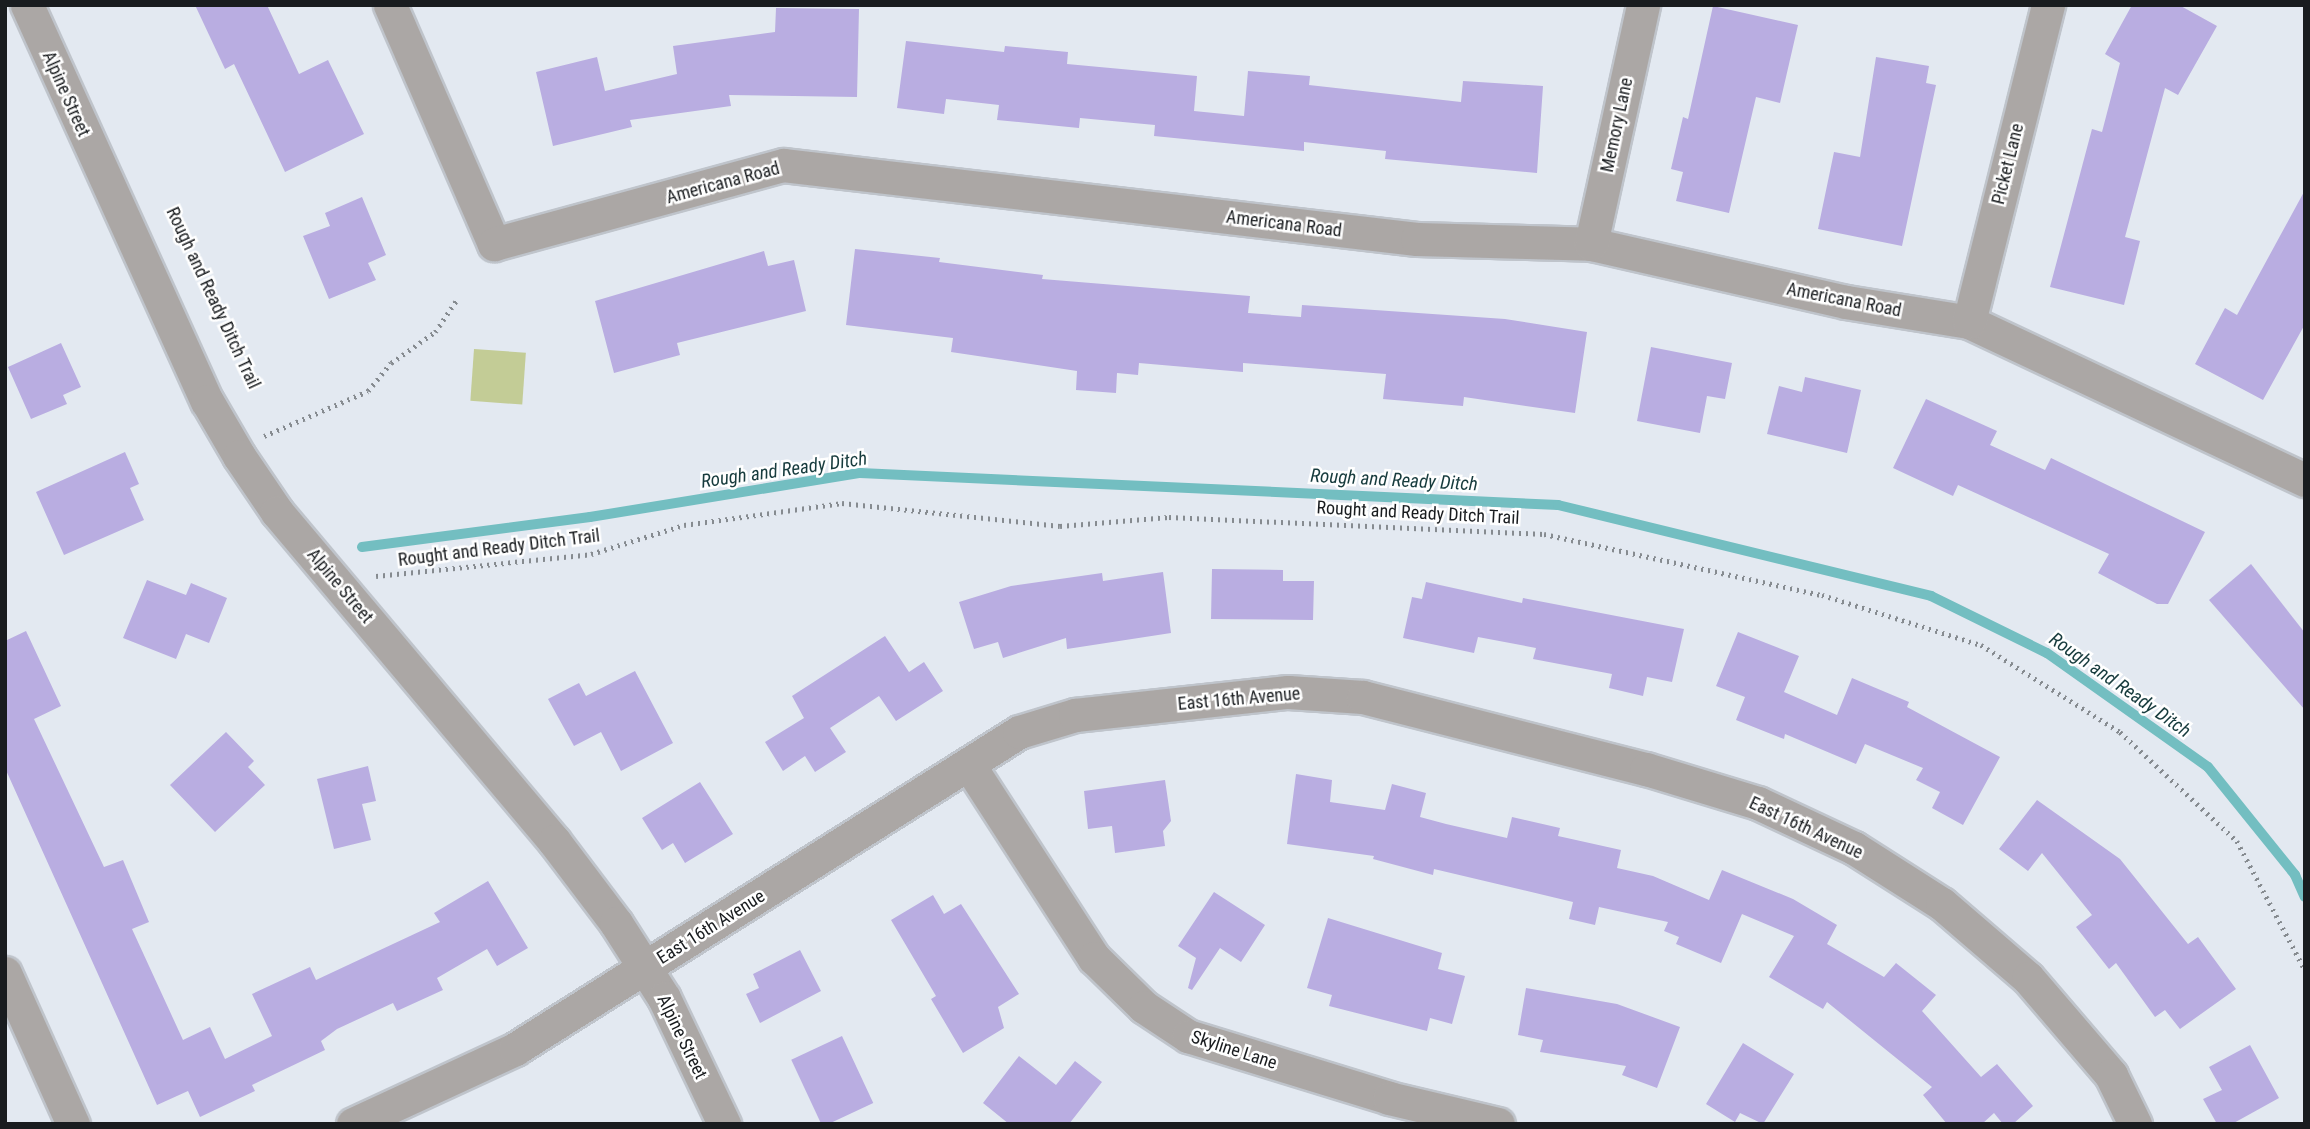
<!DOCTYPE html>
<style>
body{margin:0}
#map{position:relative;width:2310px;height:1129px;overflow:hidden;background:#e3e9f1;font-family:"Roboto Condensed",sans-serif}
div>[style]{position:absolute}
[style*='--x']{left:calc(var(--x)*1px);top:calc(var(--y)*1px);width:calc(var(--w)*1px);rotate:calc(var(--a)*1deg)}
.green>*{inset:0;background:#c3cc96;transform-origin:0 0}
.stream>*{height:10px;margin:-5px;padding:0 5px;transform-origin:5px;border-radius:5px;background:#73bec1}
.building>*{inset:0;background:#b9ade1;transform-origin:0 0}
.path>*{height:4.5px;margin-top:-2.25px;transform-origin:0;background:repeating-linear-gradient(90deg,#868b90 0 2px,transparent 0 7px)}
.roads{filter:drop-shadow(2px 0 #bfc4cb) drop-shadow(-2px 0 #bfc4cb) drop-shadow(0 2px #bfc4cb) drop-shadow(0 -2px #bfc4cb)}
.minor>*{height:33px;margin:-16.5px;padding:0 16.5px;transform-origin:16.5px;border-radius:16.5px;background:#aba7a5}
span{translate:-50% -50%;white-space:nowrap;text-align:center;line-height:1.15;-webkit-text-stroke:5px #fff;paint-order:stroke}
.street-label{font-size:18px;color:#191c1f}
.water-label{font-size:19px;color:#173b3d;font-style:italic}
.frame{position:absolute;inset:0;border:7px solid #191c1f;pointer-events:none}
</style>
<div id="map">
<div class="green">
<div style="left:474px;top:349px;width:52px;height:52px;rotate:4deg"></div>
</div>
<div class="stream">
<div style="--x:362;--y:547;--w:230;--a:-7.5"></div>
<div style="--x:590;--y:517;--w:274;--a:-9.3"></div>
<div style="--x:860;--y:473;--w:699;--a:2.62"></div>
<div style="--x:1558;--y:505;--w:384;--a:13.7"></div>
<div style="--x:1931;--y:596;--w:129;--a:26.2"></div>
<div style="--x:2047;--y:653;--w:197;--a:35.3"></div>
<div style="--x:2208;--y:767;--w:139;--a:51.1"></div>
<div style="--x:2295;--y:875;--w:24;--a:66"></div>
</div>
<div class="building">
<div style="clip-path:polygon(195px 5px,267px 5px,299px 74px,328px 60px,364px 134px,285px 172px,234px 64px,225px 69px)"></div>
<div style="clip-path:polygon(2132px 5px,2179px 5px,2217px 26px,2178px 95px,2165px 88px,2125px 237px,2140px 241px,2124px 305px,2050px 287px,2092px 129px,2102px 132px,2120px 63px,2105px 54px)"></div>
<div style="clip-path:polygon(1713px 6px,1798px 25px,1780px 103px,1756px 97px,1729px 213px,1676px 201px,1683px 172px,1671px 169px,1683px 117px,1688px 119px)"></div>
<div style="clip-path:polygon(776px 8px,859px 9px,857px 97px,729px 95px,731px 106px,630px 120px,632px 127px,553px 146px,536px 72px,597px 57px,605px 91px,677px 74px,673px 46px,775px 32px)"></div>
<div style="clip-path:polygon(906px 41px,1004px 52px,1005px 46px,1068px 52px,1067px 64px,1197px 76px,1194px 111px,1244px 116px,1248px 71px,1310px 76px,1309px 85px,1461px 102px,1463px 81px,1543px 86px,1537px 173px,1385px 159px,1386px 151px,1304px 142px,1304px 151px,1154px 136px,1155px 125px,1080px 118px,1079px 128px,997px 120px,999px 105px,946px 99px,944px 114px,897px 108px)"></div>
<div style="clip-path:polygon(1876px 57px,1929px 66px,1926px 83px,1936px 85px,1902px 246px,1818px 229px,1834px 152px,1860px 157px)"></div>
<div style="clip-path:polygon(2305px 190px,2305px 324px,2263px 400px,2195px 364px,2225px 308px,2237px 315px)"></div>
<div style="clip-path:polygon(362px 197px,386px 255px,368px 263px,376px 280px,329px 299px,303px 236px,330px 226px,325px 213px)"></div>
<div style="clip-path:polygon(855px 249px,940px 258px,939px 262px,1043px 275px,1042px 279px,1250px 296px,1248px 313px,1301px 317px,1302px 305px,1505px 319px,1587px 332px,1575px 413px,1464px 397px,1463px 406px,1383px 399px,1386px 374px,1243px 363px,1243px 372px,1139px 363px,1138px 375px,1117px 373px,1116px 393px,1076px 390px,1077px 371px,951px 352px,953px 338px,846px 325px)"></div>
<div style="clip-path:polygon(764px 251px,768px 266px,794px 260px,806px 311px,677px 343px,680px 355px,614px 373px,595px 301px)"></div>
<div style="clip-path:polygon(61px 343px,81px 387px,63px 395px,67px 404px,31px 419px,8px 367px)"></div>
<div style="clip-path:polygon(1651px 347px,1732px 363px,1725px 399px,1707px 396px,1700px 433px,1637px 421px)"></div>
<div style="clip-path:polygon(1805px 377px,1861px 390px,1847px 453px,1767px 434px,1779px 386px,1802px 392px)"></div>
<div style="clip-path:polygon(1926px 399px,1997px 431px,1990px 445px,2045px 470px,2051px 458px,2205px 532px,2168px 604px,2157px 604px,2098px 573px,2109px 554px,1958px 485px,1953px 496px,1893px 468px)"></div>
<div style="clip-path:polygon(125px 452px,139px 484px,130px 488px,144px 520px,64px 555px,36px 492px)"></div>
<div style="clip-path:polygon(2251px 564px,2305px 633px,2305px 710px,2209px 600px)"></div>
<div style="clip-path:polygon(1212px 569px,1283px 570px,1283px 581px,1314px 581px,1313px 620px,1211px 619px)"></div>
<div style="clip-path:polygon(1163px 572px,1171px 633px,1067px 649px,1066px 638px,1003px 658px,998px 642px,974px 649px,959px 602px,1011px 586px,1102px 573px,1103px 581px)"></div>
<div style="clip-path:polygon(147px 580px,186px 595px,191px 583px,227px 598px,209px 643px,186px 634px,176px 659px,123px 638px)"></div>
<div style="clip-path:polygon(1426px 582px,1522px 603px,1523px 598px,1684px 629px,1672px 682px,1647px 677px,1643px 696px,1609px 688px,1612px 674px,1533px 659px,1536px 648px,1478px 637px,1474px 653px,1403px 638px,1412px 597px,1422px 599px)"></div>
<div style="clip-path:polygon(26px 631px,61px 706px,34px 719px,104px 867px,123px 860px,149px 922px,132px 929px,183px 1040px,210px 1027px,225px 1059px,272px 1036px,252px 994px,310px 967px,316px 980px,440px 922px,434px 913px,488px 881px,528px 948px,497px 966px,487px 949px,437px 978px,443px 990px,397px 1011px,393px 1003px,337px 1029px,321px 1041px,325px 1050px,252px 1085px,255px 1091px,200px 1117px,188px 1091px,157px 1105px,5px 768px,5px 641px)"></div>
<div style="clip-path:polygon(1738px 632px,1799px 656px,1784px 692px,1837px 715px,1852px 678px,1909px 702px,1907px 707px,2000px 757px,1963px 825px,1932px 808px,1940px 792px,1916px 780px,1923px 768px,1865px 744px,1856px 764px,1785px 734px,1784px 739px,1736px 720px,1745px 697px,1716px 686px)"></div>
<div style="clip-path:polygon(885px 636px,909px 672px,924px 662px,943px 691px,896px 721px,879px 696px,830px 728px,846px 752px,815px 772px,805px 756px,783px 771px,765px 742px,804px 718px,792px 696px)"></div>
<div style="clip-path:polygon(635px 671px,673px 743px,621px 771px,601px 732px,574px 746px,548px 699px,579px 683px,586px 696px)"></div>
<div style="clip-path:polygon(226px 732px,254px 761px,248px 767px,265px 785px,215px 832px,170px 785px)"></div>
<div style="clip-path:polygon(368px 766px,376px 801px,362px 804px,371px 840px,334px 849px,317px 779px)"></div>
<div style="clip-path:polygon(1296px 774px,1332px 780px,1330px 802px,1385px 810px,1392px 784px,1426px 793px,1420px 817px,1446px 824px,1507px 838px,1512px 817px,1560px 828px,1558px 836px,1621px 850px,1617px 868px,1653px 876px,1709px 900px,1722px 870px,1793px 899px,1837px 925px,1827px 944px,1884px 977px,1896px 963px,1936px 995px,1922px 1011px,1981px 1077px,1997px 1064px,2033px 1106px,2013px 1124px,2003px 1124px,1994px 1113px,1982px 1124px,1947px 1124px,1923px 1095px,1932px 1087px,1827px 1002px,1823px 1009px,1769px 977px,1794px 936px,1742px 914px,1721px 963px,1676px 944px,1679px 937px,1664px 931px,1668px 922px,1599px 907px,1595px 925px,1569px 919px,1573px 902px,1434px 869px,1433px 875px,1373px 859px,1374px 856px,1287px 844px)"></div>
<div style="clip-path:polygon(1165px 780px,1171px 821px,1163px 831px,1165px 846px,1115px 853px,1112px 826px,1088px 829px,1084px 791px)"></div>
<div style="clip-path:polygon(700px 782px,733px 834px,685px 863px,673px 843px,662px 850px,642px 818px)"></div>
<div style="clip-path:polygon(2037px 800px,2120px 859px,2188px 944px,2198px 937px,2236px 989px,2180px 1029px,2165px 1010px,2155px 1017px,2116px 963px,2109px 969px,2076px 927px,2092px 915px,2042px 853px,2028px 871px,1999px 849px)"></div>
<div style="clip-path:polygon(1214px 892px,1265px 925px,1241px 962px,1220px 948px,1192px 990px,1188px 988px,1196px 958px,1178px 946px)"></div>
<div style="clip-path:polygon(933px 895px,944px 914px,961px 904px,1019px 994px,998px 1007px,1004px 1028px,963px 1053px,931px 999px,936px 996px,891px 920px)"></div>
<div style="clip-path:polygon(1328px 918px,1442px 953px,1438px 969px,1465px 976px,1452px 1024px,1430px 1018px,1427px 1031px,1329px 1006px,1332px 995px,1307px 988px)"></div>
<div style="clip-path:polygon(800px 950px,821px 991px,760px 1023px,746px 994px,759px 988px,753px 974px)"></div>
<div style="clip-path:polygon(1526px 988px,1617px 1004px,1680px 1027px,1657px 1088px,1622px 1075px,1626px 1066px,1540px 1052px,1543px 1040px,1518px 1035px)"></div>
<div style="left:842px;top:1036px;width:74px;height:56px;rotate:65deg"></div>
<div style="clip-path:polygon(1743px 1043px,1794px 1074px,1763px 1124px,1740px 1113px,1735px 1122px,1706px 1104px)"></div>
<div style="clip-path:polygon(2250px 1045px,2279px 1098px,2232px 1124px,2217px 1124px,2203px 1099px,2222px 1090px,2209px 1067px)"></div>
<div style="clip-path:polygon(1019px 1056px,1056px 1085px,1075px 1061px,1102px 1082px,1069px 1124px,1009px 1124px,983px 1103px)"></div>
</div>
<div class="path">
<div style="--x:264;--y:436;--w:113;--a:-23.4"></div>
<div style="--x:368;--y:391;--w:36;--a:-51"></div>
<div style="--x:391;--y:363;--w:54;--a:-35.2"></div>
<div style="--x:435;--y:332;--w:40;--a:-56"></div>
<div style="--x:376;--y:576;--w:216;--a:-5.8"></div>
<div style="--x:591;--y:554;--w:97;--a:-17.3"></div>
<div style="--x:684;--y:525;--w:160;--a:-7.9"></div>
<div style="--x:842;--y:503;--w:219;--a:6"></div>
<div style="--x:1060;--y:526;--w:109;--a:-4.7"></div>
<div style="--x:1169;--y:517;--w:375;--a:2.6"></div>
<div style="--x:1544;--y:534;--w:285;--a:12.4"></div>
<div style="--x:1822;--y:595;--w:167;--a:17.5"></div>
<div style="--x:1981;--y:645;--w:164;--a:32"></div>
<div style="--x:2120;--y:732;--w:160;--a:43"></div>
<div style="--x:2237;--y:841;--w:146;--a:62.2"></div>
</div>
<div class="roads">
<div class="minor">
<div style="--x:27;--y:5;--w:435;--a:65.6"></div>
<div style="--x:207;--y:401;--w:64;--a:59.8"></div>
<div style="--x:239;--y:456;--w:68;--a:55.8"></div>
<div style="--x:277;--y:512;--w:430;--a:49.9"></div>
<div style="--x:554;--y:841;--w:103;--a:52.9"></div>
<div style="--x:616;--y:923;--w:89;--a:57.4"></div>
<div style="--x:664;--y:998;--w:140;--a:64.5"></div>
<div style="--x:390;--y:5;--w:261;--a:66.5"></div>
<div style="--x:494;--y:244;--w:300;--a:-15.3"></div>
<div style="--x:783;--y:165;--w:638;--a:6.66"></div>
<div style="--x:1417;--y:239;--w:174;--a:1.6"></div>
<div style="--x:1591;--y:244;--w:262;--a:12.8"></div>
<div style="--x:1846;--y:302;--w:125;--a:9.2"></div>
<div style="--x:1969;--y:322;--w:371;--a:25.2"></div>
<div style="--x:1591;--y:244;--w:245;--a:-77.7"></div>
<div style="--x:1969;--y:322;--w:327;--a:-76"></div>
<div style="--x:969;--y:765;--w:230;--a:57.1"></div>
<div style="--x:1094;--y:958;--w:70;--a:44.4"></div>
<div style="--x:1144;--y:1007;--w:53;--a:33.4"></div>
<div style="--x:1188;--y:1036;--w:210;--a:17.1"></div>
<div style="--x:1389;--y:1098;--w:112;--a:13.4"></div>
<div style="--x:5;--y:973;--w:166;--a:65.8"></div>
<div style="--x:353;--y:1124;--w:179;--a:-24.8"></div>
<div style="--x:515;--y:1049;--w:595;--a:-32.17"></div>
<div style="--x:1019;--y:732;--w:59;--a:-16.9"></div>
<div style="--x:1075;--y:715;--w:214;--a:-6.2"></div>
<div style="--x:1288;--y:692;--w:75;--a:3.8"></div>
<div style="--x:1363;--y:697;--w:292;--a:14.3"></div>
<div style="--x:1646;--y:769;--w:117;--a:16.9"></div>
<div style="--x:1758;--y:803;--w:106;--a:25.1"></div>
<div style="--x:1854;--y:848;--w:104;--a:32.5"></div>
<div style="--x:1942;--y:904;--w:113;--a:40.7"></div>
<div style="--x:2028;--y:978;--w:128;--a:49.4"></div>
<div style="--x:2111;--y:1075;--w:55;--a:63.9"></div>
</div>
</div>
<div class="street-label">
<span style="left:66px;top:94px;rotate:66deg">Alpine Street</span>
<span style="left:1617px;top:125px;rotate:-78deg">Memory Lane</span>
<span style="left:2008px;top:164px;rotate:-76deg">Picket Lane</span>
<span style="left:723px;top:183px;rotate:-15deg">Americana Road</span>
<span style="left:1284px;top:224px;rotate:7deg">Americana Road</span>
<span style="left:213px;top:298px;rotate:65deg">Rough and Ready Ditch Trail</span>
<span style="left:1844px;top:300px;rotate:11deg">Americana Road</span>
<span style="left:1418px;top:513px;rotate:3deg">Rought and Ready Ditch Trail</span>
<span style="left:499px;top:548px;rotate:-7deg">Rought and Ready Ditch Trail</span>
<span style="left:340px;top:586px;rotate:50deg">Alpine Street</span>
<span style="left:1239px;top:699px;rotate:-5deg">East 16th Avenue</span>
<span style="left:1806px;top:828px;rotate:25deg">East 16th Avenue</span>
<span style="left:711px;top:927px;rotate:-32deg">East 16th Avenue</span>
<span style="left:682px;top:1037px;rotate:64deg">Alpine Street</span>
<span style="left:1234px;top:1050px;rotate:18deg">Skyline Lane</span>
</div>
<div class="water-label">
<span style="left:784px;top:470px;rotate:-8deg">Rough and Ready Ditch</span>
<span style="left:1394px;top:480px;rotate:3deg">Rough and Ready Ditch</span>
<span style="left:2120px;top:685px;rotate:35deg">Rough and Ready Ditch</span>
</div>
<div class="frame"></div>
</div>
